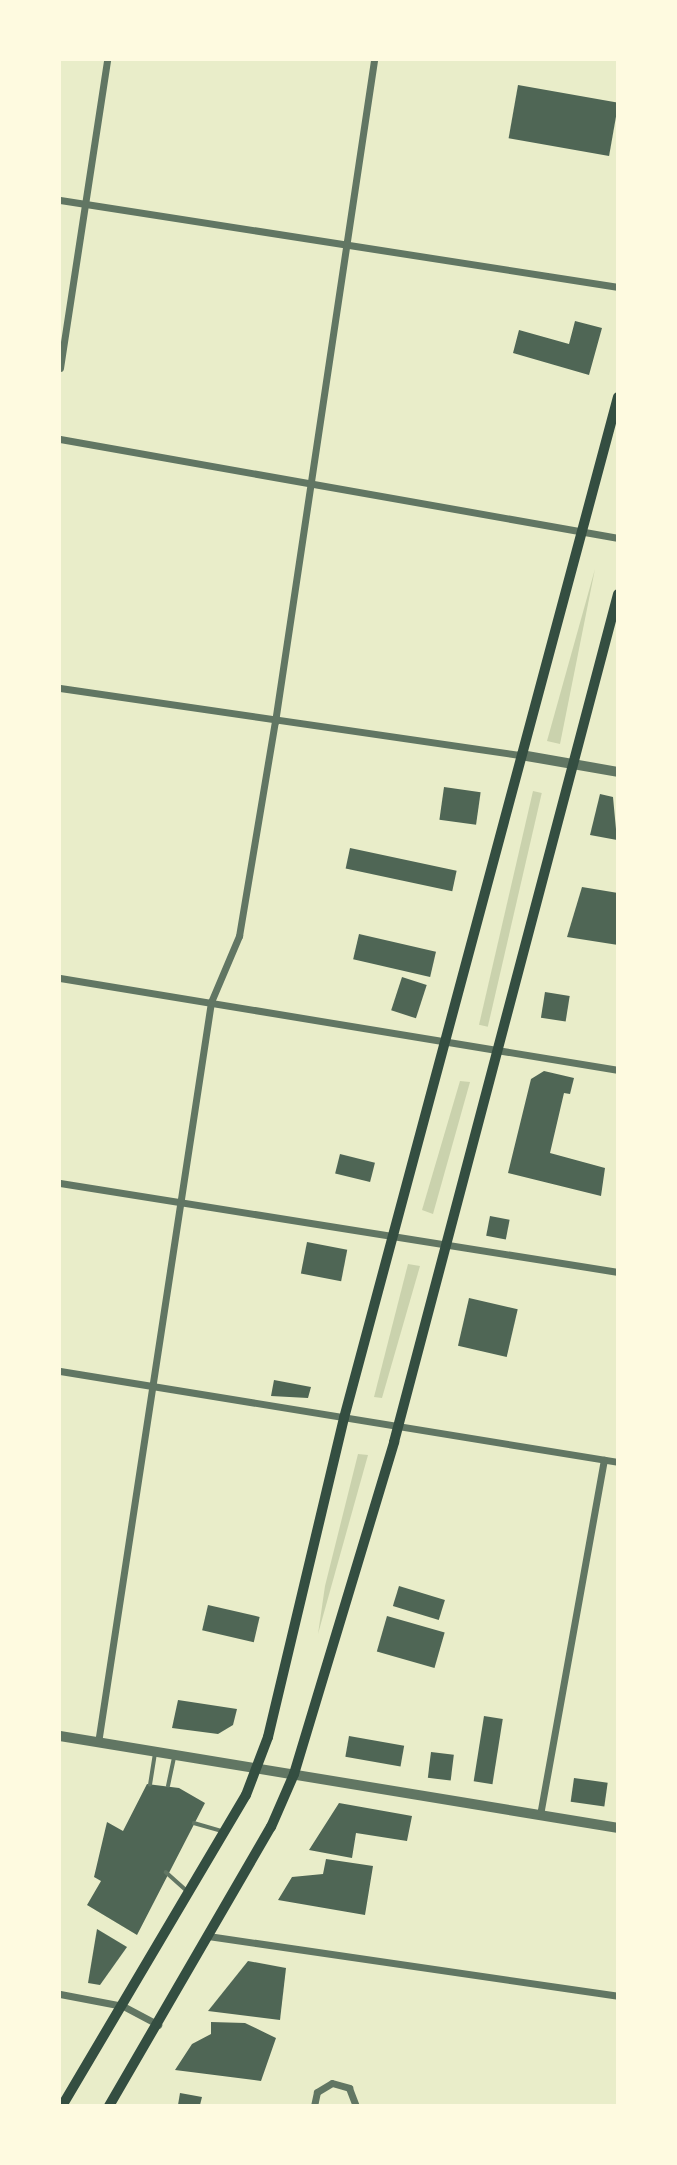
<!DOCTYPE html>
<style>
body{margin:0}
#map{position:relative;width:677px;height:2165px;overflow:hidden;background:#e9edc9;font-family:Manrope,sans-serif}
div>[style]{position:absolute}
[style*='--x']{left:calc(var(--x)*1px);top:calc(var(--y)*1px);width:calc(var(--w)*1px);rotate:calc(var(--a)*1deg)}
.green>*{inset:0;background:#cad2ad;transform-origin:0 0}
.building>*{inset:0;background:#4f6655;transform-origin:0 0}
.service>*{height:3.5px;margin:-1.75px;padding:0 1.75px;transform-origin:1.75px;border-radius:1.75px;background:#617663}
.minor>*{height:7px;margin:-3.5px;padding:0 3.5px;transform-origin:3.5px;border-radius:3.5px;background:#617663}
.tertiary>*{height:10px;margin:-5px;padding:0 5px;transform-origin:5px;border-radius:5px;background:#617663}
.secondary>*{height:10px;margin:-5px;padding:0 5px;transform-origin:5px;border-radius:5px;background:#344e41}
span{translate:-50% -50%;white-space:nowrap;text-align:center;line-height:1.15;-webkit-text-stroke:5px #fefae0;paint-order:stroke}
.frame{position:absolute;inset:0;border:61px solid #fefae0;pointer-events:none}
</style>
<div id="map">
<div class="green">
<div style="clip-path:polygon(595px 569px,560px 744px,547px 741px)"></div>
<div style="left:533px;top:791px;width:9px;height:240px;rotate:13deg"></div>
<div style="clip-path:polygon(460px 1081px,470px 1082px,433px 1214px,422px 1210px)"></div>
<div style="clip-path:polygon(408px 1264px,420px 1266px,382px 1398px,374px 1397px)"></div>
<div style="clip-path:polygon(358px 1454px,368px 1455px,318px 1634px,325px 1586px)"></div>
</div>
<div class="building">
<div style="left:518px;top:85px;width:102px;height:54px;rotate:10deg"></div>
<div style="clip-path:polygon(575px 321px,602px 328px,589px 375px,513px 353px,519px 330px,569px 344px)"></div>
<div style="left:444px;top:787px;width:37px;height:33px;rotate:8deg"></div>
<div style="clip-path:polygon(600px 794px,613px 797px,617px 840px,590px 835px)"></div>
<div style="left:350px;top:848px;width:109px;height:21px;rotate:12deg"></div>
<div style="clip-path:polygon(582px 887px,618px 893px,618px 945px,567px 937px)"></div>
<div style="left:359px;top:934px;width:79px;height:26px;rotate:13deg"></div>
<div style="left:402px;top:977px;width:26px;height:35px;rotate:18deg"></div>
<div style="left:545px;top:992px;width:25px;height:26px;rotate:9deg"></div>
<div style="clip-path:polygon(544px 1071px,574px 1078px,570px 1094px,564px 1093px,550px 1153px,605px 1168px,601px 1196px,508px 1173px,531px 1079px)"></div>
<div style="left:340px;top:1154px;width:36px;height:20px;rotate:14deg"></div>
<div style="left:490px;top:1216px;width:20px;height:20px;rotate:11deg"></div>
<div style="left:307px;top:1242px;width:41px;height:32px;rotate:11deg"></div>
<div style="left:469px;top:1298px;width:50px;height:49px;rotate:13deg"></div>
<div style="clip-path:polygon(274px 1380px,311px 1387px,308px 1398px,271px 1396px)"></div>
<div style="left:399px;top:1586px;width:48px;height:21px;rotate:17deg"></div>
<div style="left:208px;top:1605px;width:53px;height:26px;rotate:13deg"></div>
<div style="left:387px;top:1616px;width:60px;height:37px;rotate:16deg"></div>
<div style="clip-path:polygon(178px 1700px,237px 1709px,233px 1725px,218px 1734px,172px 1728px)"></div>
<div style="left:484px;top:1716px;width:19px;height:66px;rotate:9deg"></div>
<div style="left:349px;top:1736px;width:56px;height:21px;rotate:10deg"></div>
<div style="left:431px;top:1752px;width:23px;height:26px;rotate:7deg"></div>
<div style="left:574px;top:1778px;width:34px;height:24px;rotate:8deg"></div>
<div style="clip-path:polygon(147px 1784px,179px 1788px,205px 1803px,137px 1935px,87px 1905px,101px 1881px,94px 1877px,107px 1822px,123px 1831px)"></div>
<div style="clip-path:polygon(339px 1803px,412px 1816px,407px 1841px,356px 1833px,352px 1858px,309px 1850px)"></div>
<div style="clip-path:polygon(326px 1859px,373px 1866px,365px 1915px,278px 1900px,292px 1877px,323px 1874px)"></div>
<div style="clip-path:polygon(97px 1929px,127px 1947px,100px 1985px,88px 1983px)"></div>
<div style="clip-path:polygon(248px 1961px,286px 1968px,280px 2020px,208px 2011px)"></div>
<div style="clip-path:polygon(211px 2022px,245px 2023px,276px 2038px,261px 2081px,175px 2070px,192px 2044px,211px 2034px)"></div>
<div style="clip-path:polygon(180px 2093px,202px 2097px,200px 2105px,178px 2105px)"></div>
</div>
<div class="service">
<div style="--x:150;--y:1785;--w:31;--a:-81"></div>
<div style="--x:168;--y:1786;--w:30;--a:-78"></div>
<div style="--x:194;--y:1823;--w:29;--a:16"></div>
<div style="--x:166;--y:1872;--w:30;--a:42"></div>
</div>
<div class="minor">
<div style="--x:60;--y:200;--w:565;--a:8.86"></div>
<div style="--x:60;--y:368;--w:312;--a:-81.3"></div>
<div style="--x:60;--y:439;--w:567;--a:10.06"></div>
<div style="--x:60;--y:688;--w:466;--a:8.3"></div>
<div style="--x:60;--y:978;--w:566;--a:9.36"></div>
<div style="--x:60;--y:1183;--w:565;--a:9.06"></div>
<div style="--x:60;--y:1371;--w:565;--a:9.26"></div>
<div style="--x:98;--y:1743;--w:750;--a:-81.33"></div>
<div style="--x:211;--y:1002;--w:72;--a:-67"></div>
<div style="--x:239;--y:936;--w:217;--a:-80.5"></div>
<div style="--x:275;--y:722;--w:669;--a:-81.49"></div>
<div style="--x:540;--y:1815;--w:361;--a:-79.8"></div>
<div style="--x:208;--y:1936;--w:414;--a:8.3"></div>
<div style="--x:60;--y:1994;--w:64;--a:10.8"></div>
<div style="--x:123;--y:2006;--w:40;--a:28"></div>
<div style="--x:314;--y:2106;--w:14;--a:-78"></div>
<div style="--x:317;--y:2092;--w:17;--a:-31"></div>
<div style="--x:332;--y:2083;--w:18;--a:16"></div>
<div style="--x:349;--y:2088;--w:19;--a:69"></div>
</div>
<div class="tertiary">
<div style="--x:521;--y:755;--w:98;--a:9.9"></div>
<div style="--x:60;--y:1736;--w:566;--a:9.36"></div>
</div>
<div class="secondary">
<div style="--x:62;--y:2106;--w:361;--a:-59.4"></div>
<div style="--x:246;--y:1795;--w:62;--a:-69.2"></div>
<div style="--x:268;--y:1737;--w:328;--a:-76.6"></div>
<div style="--x:344;--y:1418;--w:1057;--a:-74.98"></div>
<div style="--x:109;--y:2106;--w:323;--a:-59.9"></div>
<div style="--x:271;--y:1827;--w:58;--a:-66.5"></div>
<div style="--x:294;--y:1774;--w:347;--a:-73.2"></div>
<div style="--x:394;--y:1442;--w:877;--a:-75.2"></div>
</div>
<div class="frame"></div>
</div>
